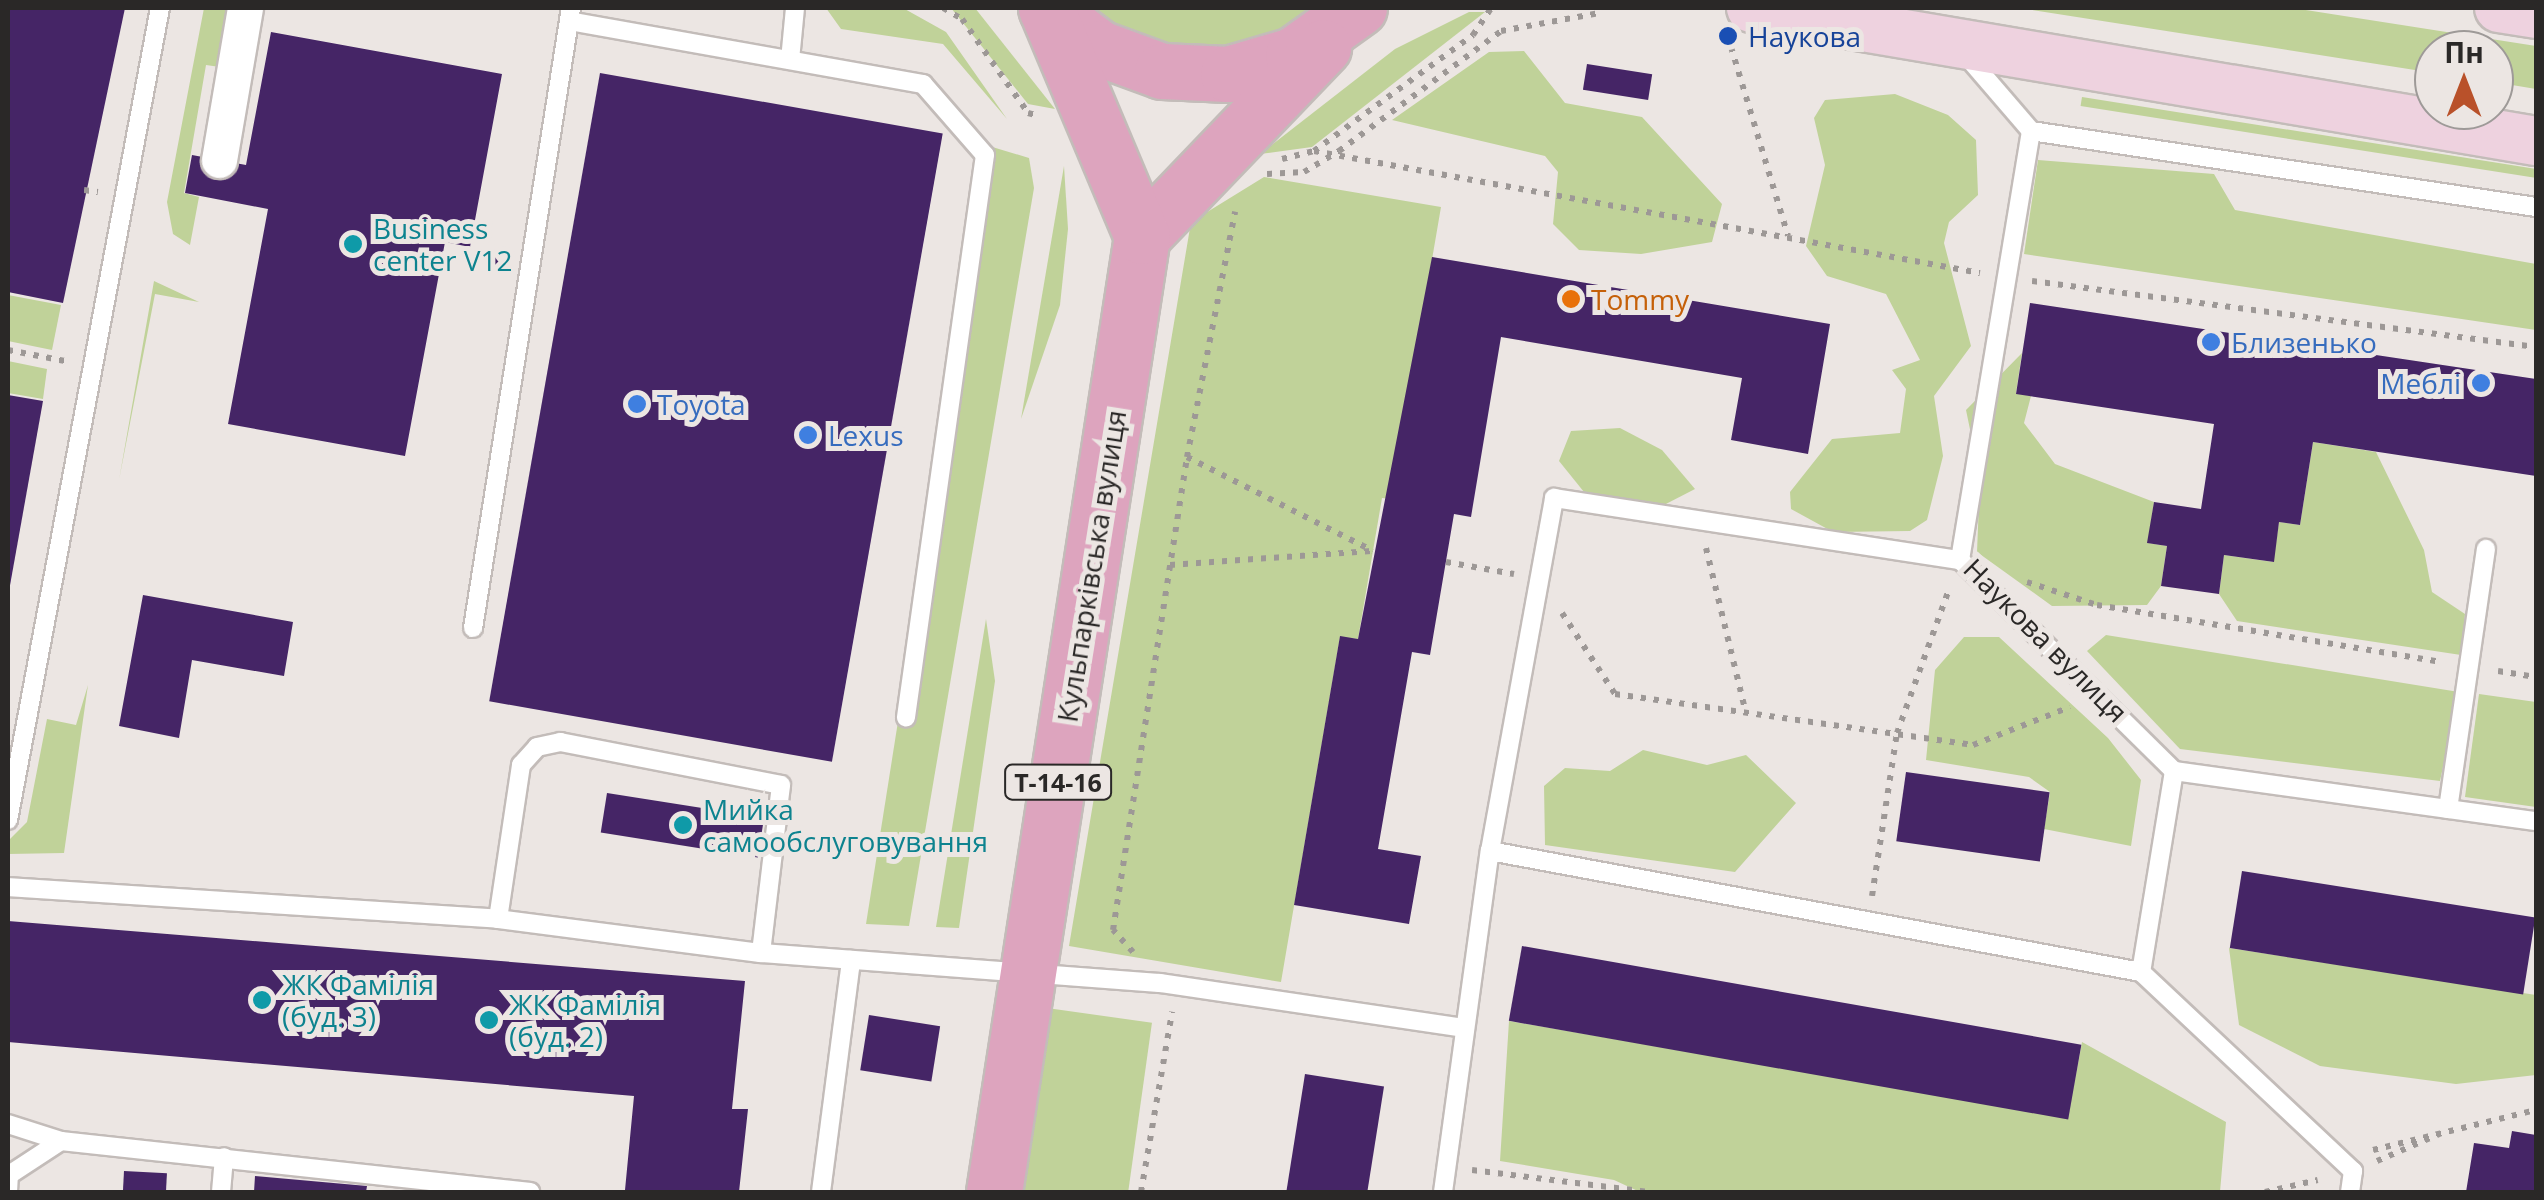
<!DOCTYPE html>
<meta charset="utf-8">
<style>
body{margin:0}
#map{position:relative;width:2544px;height:1200px;overflow:hidden;background:#ece6e3;font-family:"Open Sans",sans-serif}
div>[style]{position:absolute}
[style*='--x']{left:calc(var(--x)*1px);top:calc(var(--y)*1px);width:calc(var(--w)*1px);rotate:calc(var(--a)*1deg)}
.green>*{inset:0;background:#c0d299;transform-origin:0 0}
.building>*{inset:0;background:#452566;transform-origin:0 0}
.path>*{height:6px;margin-top:-3px;transform-origin:0;background:repeating-linear-gradient(90deg,#9d9896 0 5px,transparent 0 13px)}
.roads{filter:drop-shadow(2px 0 #c3bcb9) drop-shadow(-2px 0 #c3bcb9) drop-shadow(0 2px #c3bcb9) drop-shadow(0 -2px #c3bcb9)}
.lane>*{height:18px;margin:-9px;padding:0 9px;transform-origin:9px;border-radius:9px;background:#fff}
.street>*{height:35px;margin:-17.5px;padding:0 17.5px;transform-origin:17.5px;border-radius:17.5px;background:#fff}
.secondary>*{height:48px;margin:-24px;padding:0 24px;transform-origin:24px;border-radius:24px;background:#eed2df}
.primary>*{height:55px;margin:-27.5px;padding:0 27.5px;transform-origin:27.5px;border-radius:27.5px;background:#dda4be}
.dots>*{width:28px;height:28px;translate:-50% -50%;box-sizing:border-box;border:5px solid #ece6e3;border-radius:50%}
span{translate:-50% -50%;white-space:nowrap;text-align:center;line-height:1.15;-webkit-text-stroke:10px #ece6e3;paint-order:stroke}
.shield-label span{padding:2px 8px;background:#ece6e3;border:2px solid;border-radius:8px;-webkit-text-stroke-width:0}
.shield-label{font-size:25px;color:#2a2827;font-weight:700}
.transit-label{font-size:28px;color:#164399}
.left{translate:0 -50%;text-align:left}
.culture-label{font-size:28px;color:#0d838f}
.food-label{font-size:28px;color:#c56008}
.shop-label{font-size:28px;color:#366cbe}
.right{translate:-100% -50%;text-align:right}
.street-label{font-size:28px;color:#2a2827}
.frame{position:absolute;inset:0;border:10px solid #2a2827;pointer-events:none}
.north{position:absolute;left:2414px;top:30px;width:100px;height:100px;box-sizing:border-box;background:#ece6e3;border:2px solid #9e9a98;border-radius:50%;rotate:0deg;font-size:28px;font-weight:700;line-height:40px;text-align:center;color:#2a2827}
.north::after{content:'';display:block;margin:auto;width:35px;height:45px;background:#b9512a;clip-path:polygon(50% 0,100% 100%,50% 72%,0 100%)}
</style>
<div id="map">
<div class="green">
<div style="clip-path:polygon(204px 8px,231px 8px,220px 67px,206px 65px,184px 193px,199px 197px,190px 245px,173px 234px,167px 202px)"></div>
<div style="clip-path:polygon(826px 8px,903px 8px,946px 32px,1007px 119px,943px 44px,841px 29px)"></div>
<div style="clip-path:polygon(951px 8px,975px 8px,1055px 109px,1028px 104px)"></div>
<div style="clip-path:polygon(1085px 8px,1319px 8px,1261px 39px,1202px 49px,1144px 39px)"></div>
<div style="clip-path:polygon(2020px 8px,2293px 8px,2536px 46px,2536px 89px,2494px 82px,2494px 50px,2434px 50px,2434px 73px)"></div>
<div style="clip-path:polygon(1469px 12px,1485px 12px,1312px 147px,1260px 154px,1395px 49px)"></div>
<div style="clip-path:polygon(1524px 51px,1565px 103px,1642px 117px,1722px 204px,1712px 242px,1641px 254px,1579px 250px,1553px 224px,1558px 172px,1545px 156px,1392px 120px,1489px 52px)"></div>
<div style="clip-path:polygon(1895px 94px,1948px 115px,1976px 140px,1978px 195px,1949px 222px,1944px 243px,1971px 346px,1934px 396px,1943px 456px,1927px 520px,1910px 531px,1833px 532px,1791px 509px,1790px 492px,1832px 439px,1900px 433px,1906px 389px,1892px 370px,1920px 360px,1886px 294px,1827px 276px,1806px 246px,1825px 165px,1814px 118px,1825px 100px)"></div>
<div style="left:2082px;top:97px;width:460px;height:9px;rotate:9deg"></div>
<div style="clip-path:polygon(989px 146px,1029px 158px,1034px 188px,909px 926px,866px 924px)"></div>
<div style="clip-path:polygon(2038px 160px,2214px 174px,2235px 210px,2536px 264px,2536px 330px,2024px 254px)"></div>
<div style="clip-path:polygon(1064px 166px,1068px 229px,1060px 305px,1021px 419px)"></div>
<div style="clip-path:polygon(1264px 177px,1441px 207px,1391px 499px,1382px 498px,1358px 639px,1340px 637px,1281px 982px,1069px 946px,1191px 222px)"></div>
<div style="clip-path:polygon(154px 281px,199px 302px,155px 294px,119px 480px)"></div>
<div style="clip-path:polygon(8px 295px,61px 305px,52px 350px,8px 341px)"></div>
<div style="clip-path:polygon(2022px 353px,2016px 393px,2031px 396px,2024px 423px,2055px 464px,2154px 502px,2148px 543px,2167px 546px,2161px 586px,2147px 605px,2052px 606px,1977px 552px,1980px 478px,1966px 410px)"></div>
<div style="clip-path:polygon(8px 361px,47px 369px,43px 399px,8px 393px)"></div>
<div style="clip-path:polygon(1620px 428px,1662px 450px,1695px 489px,1662px 506px,1613px 507px,1584px 492px,1559px 461px,1571px 431px)"></div>
<div style="clip-path:polygon(2313px 442px,2376px 452px,2424px 550px,2432px 592px,2465px 614px,2461px 655px,2237px 621px,2219px 594px,2224px 555px,2273px 562px,2279px 522px,2300px 525px)"></div>
<div style="clip-path:polygon(986px 619px,995px 681px,959px 928px,936px 927px)"></div>
<div style="clip-path:polygon(2106px 635px,2459px 692px,2440px 781px,2180px 749px,2087px 651px)"></div>
<div style="clip-path:polygon(1964px 637px,1999px 637px,2108px 738px,2141px 780px,2131px 846px,2044px 829px,2050px 792px,2029px 777px,1926px 760px,1935px 670px)"></div>
<div style="clip-path:polygon(88px 685px,64px 853px,8px 854px,8px 841px,27px 822px,47px 719px,76px 725px)"></div>
<div style="clip-path:polygon(2479px 694px,2536px 702px,2536px 807px,2465px 797px)"></div>
<div style="clip-path:polygon(1643px 750px,1707px 765px,1746px 755px,1796px 803px,1735px 872px,1545px 845px,1544px 786px,1565px 768px,1610px 771px)"></div>
<div style="clip-path:polygon(2229px 948px,2536px 995px,2536px 1075px,2456px 1084px,2320px 1066px,2239px 1025px)"></div>
<div style="left:1047px;top:1008px;width:106px;height:186px;rotate:8deg"></div>
<div style="clip-path:polygon(1509px 1021px,2068px 1117px,2082px 1042px,2226px 1122px,2220px 1192px,1640px 1192px,1614px 1180px,1500px 1161px)"></div>
</div>
<div class="building">
<div style="clip-path:polygon(8px 8px,125px 8px,63px 303px,8px 292px)"></div>
<div style="clip-path:polygon(271px 32px,502px 74px,470px 247px,445px 242px,405px 456px,228px 424px,268px 209px,185px 193px,192px 155px,246px 165px)"></div>
<div style="left:1587px;top:64px;width:66px;height:26px;rotate:9deg"></div>
<div style="left:600px;top:73px;width:348px;height:638px;rotate:10deg"></div>
<div style="left:488px;top:251px;width:15px;height:17px;rotate:11deg"></div>
<div style="clip-path:polygon(1432px 257px,1830px 324px,1808px 454px,1731px 440px,1742px 378px,1501px 337px,1471px 517px,1454px 514px,1430px 655px,1412px 652px,1378px 849px,1421px 856px,1409px 924px,1294px 905px,1340px 636px,1358px 639px)"></div>
<div style="clip-path:polygon(2030px 303px,2536px 379px,2536px 476px,2313px 442px,2300px 525px,2279px 522px,2274px 562px,2224px 555px,2219px 594px,2161px 586px,2167px 546px,2147px 543px,2154px 502px,2201px 509px,2214px 424px,2016px 394px)"></div>
<div style="clip-path:polygon(8px 395px,43px 401px,9px 591px,8px 591px)"></div>
<div style="clip-path:polygon(143px 595px,293px 622px,284px 676px,192px 660px,179px 738px,119px 726px)"></div>
<div style="left:1906px;top:772px;width:145px;height:70px;rotate:8deg"></div>
<div style="left:607px;top:793px;width:159px;height:40px;rotate:9deg"></div>
<div style="left:2242px;top:871px;width:297px;height:78px;rotate:9deg"></div>
<div style="clip-path:polygon(8px 921px,745px 981px,732px 1109px,748px 1109px,739px 1192px,625px 1190px,634px 1096px,8px 1042px)"></div>
<div style="left:1522px;top:946px;width:568px;height:76px;rotate:10deg"></div>
<div style="left:869px;top:1015px;width:72px;height:56px;rotate:9deg"></div>
<div style="left:1305px;top:1074px;width:80px;height:120px;rotate:9deg"></div>
<div style="clip-path:polygon(2512px 1131px,2536px 1135px,2536px 1192px,2466px 1192px,2474px 1143px,2509px 1148px)"></div>
<div style="left:124px;top:1171px;width:43px;height:21px;rotate:3deg"></div>
<div style="clip-path:polygon(255px 1176px,367px 1186px,366px 1192px,254px 1192px)"></div>
</div>
<div class="path">
<div style="--x:943;--y:8;--w:22;--a:30"></div>
<div style="--x:962;--y:19;--w:115;--a:54.9"></div>
<div style="--x:1028;--y:113;--w:11;--a:15"></div>
<div style="--x:1731;--y:47;--w:197;--a:73.2"></div>
<div style="--x:1314;--y:151;--w:677;--a:10.38"></div>
<div style="--x:1282;--y:159;--w:33;--a:-14"></div>
<div style="--x:1314;--y:151;--w:197;--a:-36.1"></div>
<div style="--x:1473;--y:35;--w:32;--a:-56"></div>
<div style="--x:1267;--y:174;--w:37;--a:-3"></div>
<div style="--x:1304;--y:172;--w:41;--a:-31"></div>
<div style="--x:1339;--y:151;--w:202;--a:-36.5"></div>
<div style="--x:1501;--y:31;--w:100;--a:-10.4"></div>
<div style="--x:84;--y:190;--w:14;--a:8"></div>
<div style="--x:2032;--y:281;--w:508;--a:7.46"></div>
<div style="--x:8;--y:350;--w:58;--a:10.9"></div>
<div style="--x:1187;--y:457;--w:208;--a:26.8"></div>
<div style="--x:1706;--y:548;--w:170;--a:76.4"></div>
<div style="--x:1446;--y:562;--w:69;--a:10"></div>
<div style="--x:1170;--y:565;--w:202;--a:-4"></div>
<div style="--x:2027;--y:582;--w:74;--a:18.2"></div>
<div style="--x:2097;--y:605;--w:349;--a:9.4"></div>
<div style="--x:1562;--y:613;--w:97;--a:56.8"></div>
<div style="--x:1615;--y:694;--w:362;--a:8.1"></div>
<div style="--x:1973;--y:745;--w:104;--a:-21.4"></div>
<div style="--x:2498;--y:671;--w:38;--a:9"></div>
<div style="--x:1872;--y:896;--w:165;--a:-81.3"></div>
<div style="--x:1897;--y:733;--w:153;--a:-70.1"></div>
<div style="--x:1133;--y:952;--w:30;--a:-132"></div>
<div style="--x:1113;--y:930;--w:479;--a:-81.1"></div>
<div style="--x:1187;--y:457;--w:250;--a:-78.9"></div>
<div style="--x:2373;--y:1150;--w:168;--a:-13.8"></div>
<div style="--x:2377;--y:1161;--w:68;--a:-23.5"></div>
<div style="--x:1472;--y:1170;--w:178;--a:7.1"></div>
<div style="--x:1141;--y:1192;--w:183;--a:-80.2"></div>
<div style="--x:2265;--y:1192;--w:54;--a:-12.8"></div>
</div>
<div class="roads">
<div class="lane">
<div style="--x:569;--y:21;--w:360;--a:10.1"></div>
<div style="--x:923;--y:84;--w:94;--a:48.9"></div>
<div style="--x:985;--y:155;--w:568;--a:98"></div>
<div style="--x:1964;--y:53;--w:103;--a:49.3"></div>
<div style="--x:2031;--y:131;--w:511;--a:8.56"></div>
<div style="--x:790;--y:60;--w:52;--a:-84.5"></div>
<div style="--x:2031;--y:131;--w:435;--a:99.4"></div>
<div style="--x:1960;--y:560;--w:301;--a:44.6"></div>
<div style="--x:2174;--y:771;--w:365;--a:7.9"></div>
<div style="--x:473;--y:628;--w:628;--a:-81.02"></div>
<div style="--x:2174;--y:771;--w:204;--a:99.3"></div>
<div style="--x:2141;--y:972;--w:291;--a:43.2"></div>
<div style="--x:2353;--y:1171;--w:21;--a:98"></div>
<div style="--x:2448;--y:809;--w:263;--a:-81.7"></div>
<div style="--x:8;--y:820;--w:826;--a:-79.4"></div>
<div style="--x:1490;--y:851;--w:662;--a:10.53"></div>
<div style="--x:8;--y:887;--w:491;--a:3.7"></div>
<div style="--x:498;--y:919;--w:265;--a:7.4"></div>
<div style="--x:761;--y:953;--w:400;--a:4.3"></div>
<div style="--x:1160;--y:983;--w:308;--a:8.4"></div>
<div style="--x:498;--y:919;--w:156;--a:-81.5"></div>
<div style="--x:521;--y:765;--w:24;--a:-48"></div>
<div style="--x:537;--y:747;--w:24;--a:-12"></div>
<div style="--x:560;--y:742;--w:225;--a:11"></div>
<div style="--x:781;--y:785;--w:169;--a:96.8"></div>
<div style="--x:8;--y:1124;--w:56;--a:17.8"></div>
<div style="--x:8;--y:1192;--w:17;--a:-87"></div>
<div style="--x:9;--y:1175;--w:62;--a:-33.2"></div>
<div style="--x:61;--y:1141;--w:472;--a:6.2"></div>
<div style="--x:221;--y:1192;--w:35;--a:-85"></div>
<div style="--x:821;--y:1192;--w:234;--a:-82.6"></div>
<div style="--x:1443;--y:1192;--w:344;--a:-82.2"></div>
<div style="--x:1490;--y:851;--w:359;--a:-79.7"></div>
<div style="--x:1554;--y:498;--w:411;--a:8.7"></div>
</div>
<div class="street">
<div style="--x:219;--y:160;--w:154;--a:-80.3"></div>
</div>
<div class="secondary">
<div style="--x:1751;--y:8;--w:796;--a:9.62"></div>
<div style="--x:2499;--y:8;--w:37;--a:9"></div>
</div>
<div class="primary">
<div style="--x:1046;--y:8;--w:66;--a:37"></div>
<div style="--x:1099;--y:48;--w:67;--a:20.1"></div>
<div style="--x:1162;--y:71;--w:66;--a:2.6"></div>
<div style="--x:1228;--y:74;--w:68;--a:-16.3"></div>
<div style="--x:1293;--y:55;--w:81;--a:-35.5"></div>
<div style="--x:1142;--y:236;--w:262;--a:-46.2"></div>
<div style="--x:994;--y:1192;--w:967;--a:-81.2"></div>
<div style="--x:1142;--y:236;--w:247;--a:-112.8"></div>
</div>
</div>
<div class="dots">
<div style="left:1728px;top:36px;background:#1a4fb4"></div>
<div style="left:353px;top:244px;background:#0f9aa8"></div>
<div style="left:1571px;top:299px;background:#e8710a"></div>
<div style="left:2211px;top:342px;background:#3f7fe0"></div>
<div style="left:2481px;top:383px;background:#3f7fe0"></div>
<div style="left:637px;top:404px;background:#3f7fe0"></div>
<div style="left:808px;top:435px;background:#3f7fe0"></div>
<div style="left:683px;top:825px;background:#0f9aa8"></div>
<div style="left:262px;top:1000px;background:#0f9aa8"></div>
<div style="left:489px;top:1020px;background:#0f9aa8"></div>
</div>
<div class="shield-label">
<span style="left:1058px;top:782px">Т-14-16</span>
</div>
<div class="transit-label">
<span class="left" style="left:1748px;top:36px">Наукова</span>
</div>
<div class="culture-label">
<span class="left" style="left:373px;top:244px">Business<br>center V12</span>
<span class="left" style="left:703px;top:825px">Мийка<br>самообслуговування</span>
<span class="left" style="left:282px;top:1000px">ЖК Фамілія<br>(буд. 3)</span>
<span class="left" style="left:509px;top:1020px">ЖК Фамілія<br>(буд. 2)</span>
</div>
<div class="food-label">
<span class="left" style="left:1591px;top:299px">Tommy</span>
</div>
<div class="shop-label">
<span class="left" style="left:2231px;top:342px">Близенько</span>
<span class="right" style="left:2461px;top:383px">Меблі</span>
<span class="left" style="left:657px;top:404px">Toyota</span>
<span class="left" style="left:828px;top:435px">Lexus</span>
</div>
<div class="street-label">
<span style="left:1091px;top:566px;rotate:-81deg">Кульпарківська вулиця</span>
<span style="left:2046px;top:640px;rotate:45deg">Наукова вулиця</span>
</div>
<div class="frame"></div>
<div class="north">Пн</div>
</div>
